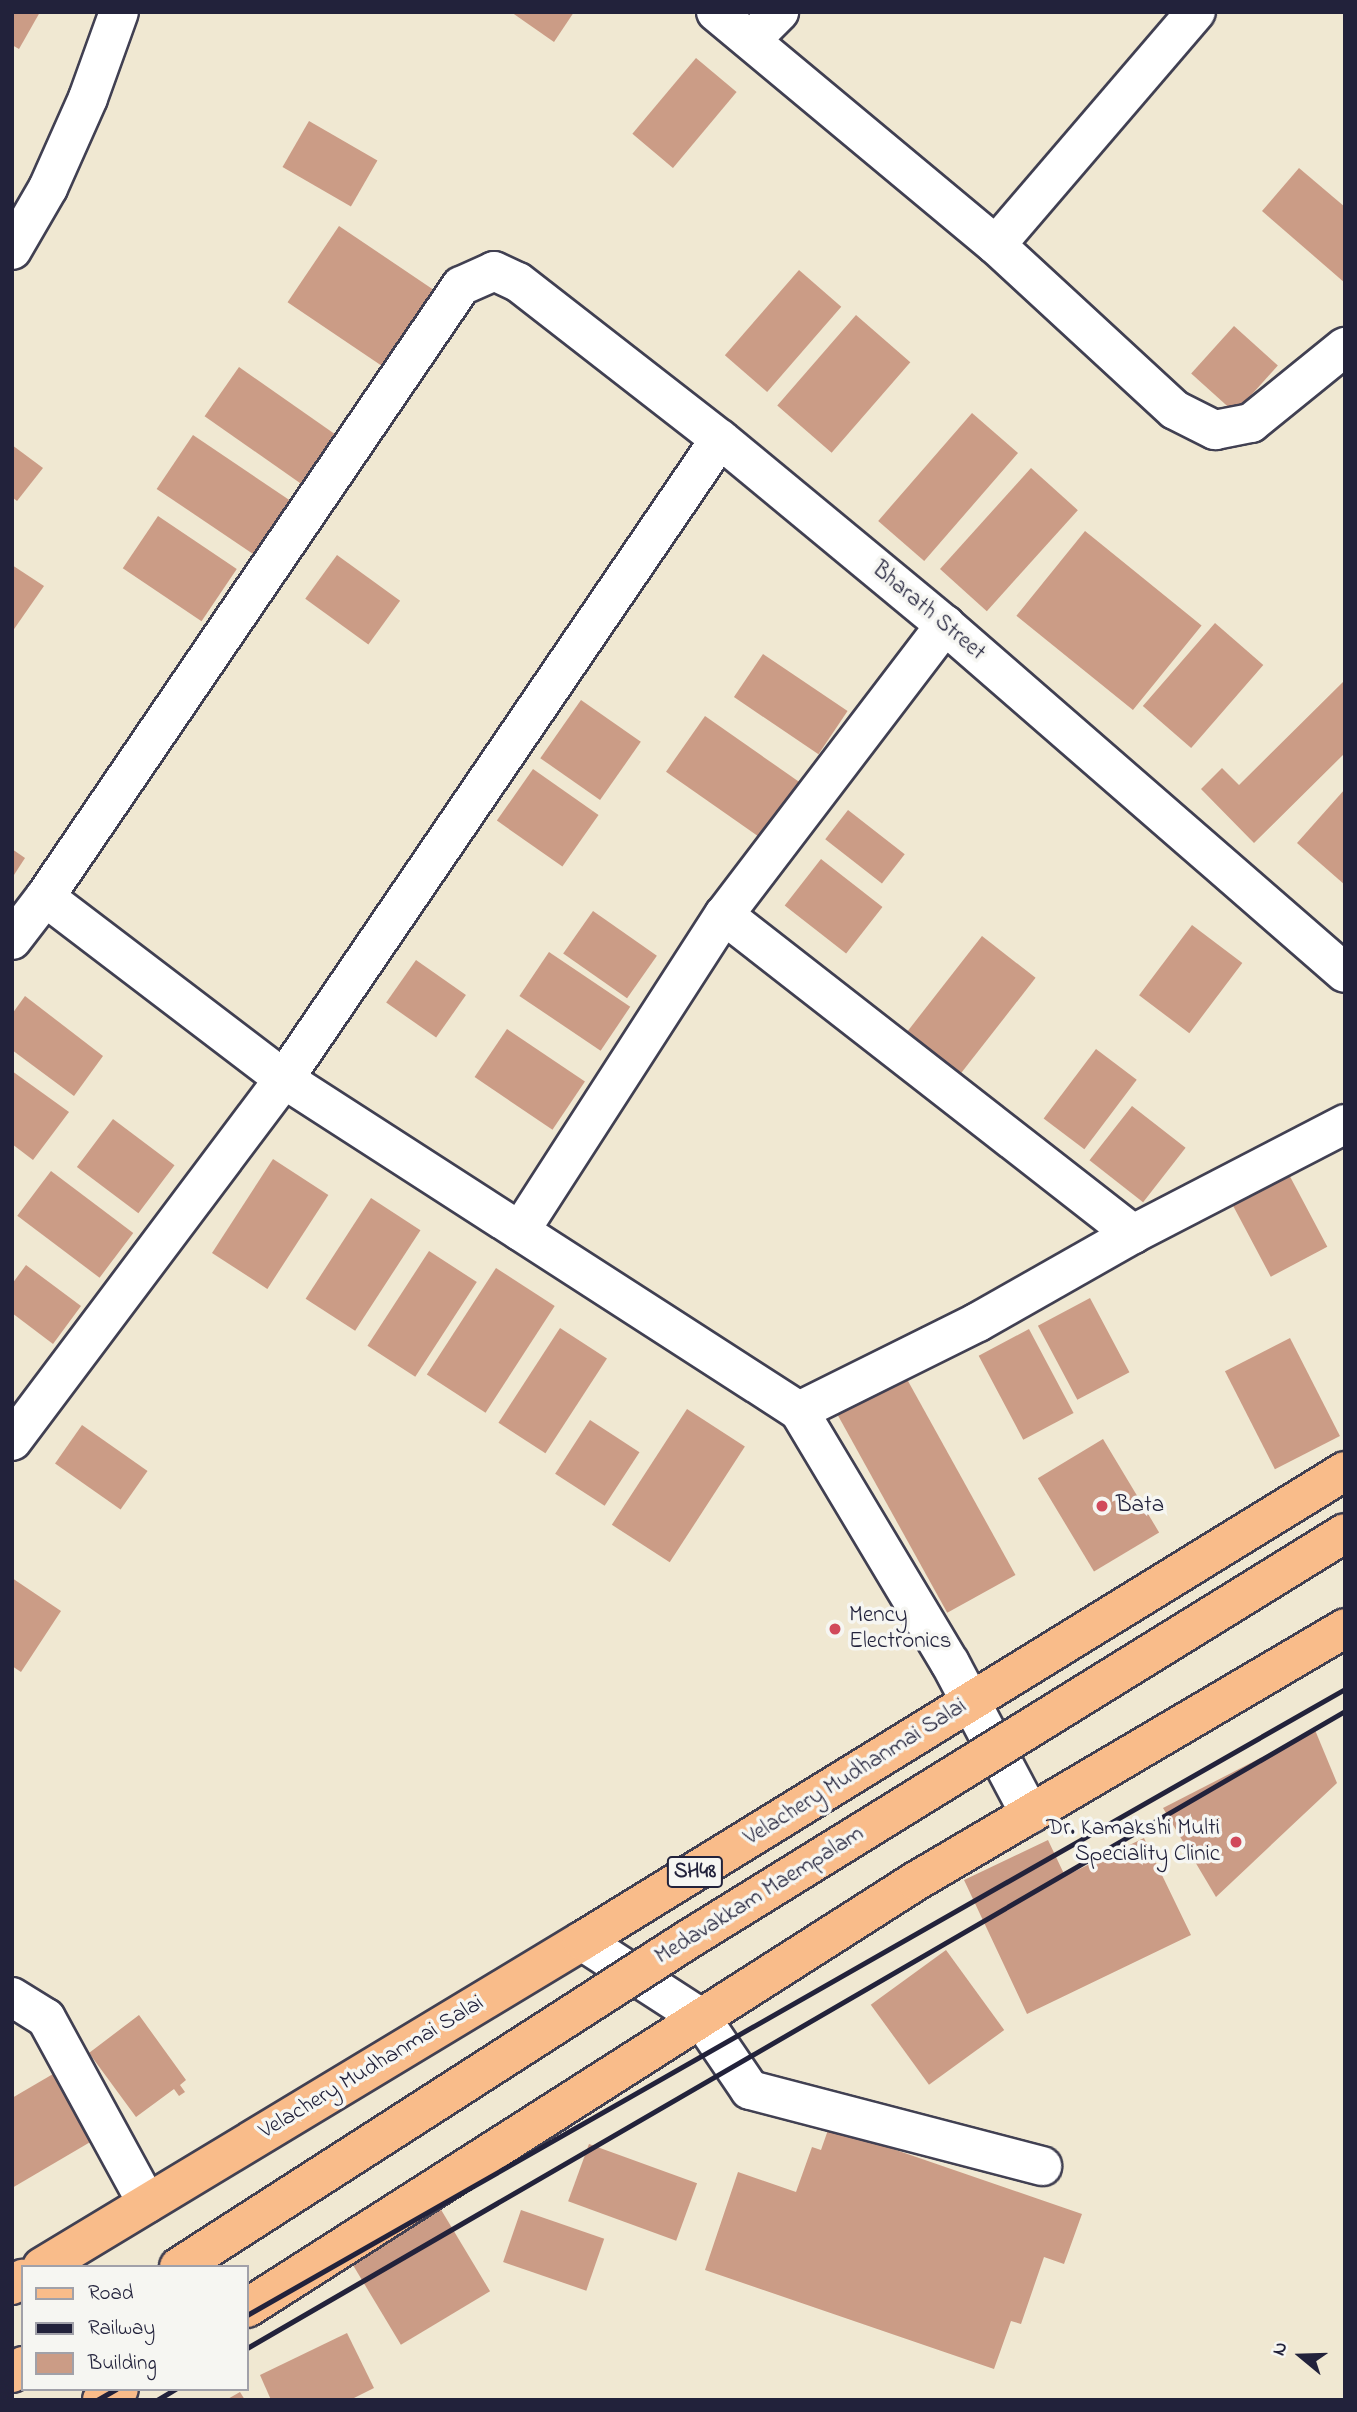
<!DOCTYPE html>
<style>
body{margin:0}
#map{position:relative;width:1357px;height:2412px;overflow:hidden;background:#f0e8d2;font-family:"Indie Flower",sans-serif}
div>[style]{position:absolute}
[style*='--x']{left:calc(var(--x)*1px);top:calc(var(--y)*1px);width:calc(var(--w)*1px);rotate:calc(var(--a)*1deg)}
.building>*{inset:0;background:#cb9c86;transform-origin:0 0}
.roads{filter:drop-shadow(2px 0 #414052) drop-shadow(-2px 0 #414052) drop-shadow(0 2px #414052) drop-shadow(0 -2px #414052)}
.minor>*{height:38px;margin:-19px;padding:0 19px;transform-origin:19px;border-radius:19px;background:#fff}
.major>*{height:38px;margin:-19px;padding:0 19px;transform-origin:19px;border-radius:19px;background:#f9bc8a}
.rail>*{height:5px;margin:-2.5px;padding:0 2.5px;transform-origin:2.5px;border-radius:2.5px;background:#22223b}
.bridges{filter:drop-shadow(2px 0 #414052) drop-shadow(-2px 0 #414052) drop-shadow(0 2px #414052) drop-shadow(0 -2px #414052)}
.major-bridge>*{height:38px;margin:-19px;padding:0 19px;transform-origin:19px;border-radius:19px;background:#f9bc8a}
.dots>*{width:19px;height:19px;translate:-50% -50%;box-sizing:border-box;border:4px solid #f6f6f2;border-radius:50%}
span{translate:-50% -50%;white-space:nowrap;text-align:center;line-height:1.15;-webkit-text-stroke:7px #f6f6f2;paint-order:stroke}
.shield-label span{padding:2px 5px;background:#f6f6f2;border:2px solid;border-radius:5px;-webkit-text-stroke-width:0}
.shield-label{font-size:21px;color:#22223b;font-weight:700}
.street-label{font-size:23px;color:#22223b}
.poi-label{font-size:23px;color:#22223b}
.left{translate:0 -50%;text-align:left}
.right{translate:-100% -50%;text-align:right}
.frame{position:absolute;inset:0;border:14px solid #22223b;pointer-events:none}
.legend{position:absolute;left:21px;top:2265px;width:228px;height:126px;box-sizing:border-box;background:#f6f6f2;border:2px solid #a1a1a9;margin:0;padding:9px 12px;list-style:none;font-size:21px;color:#22223b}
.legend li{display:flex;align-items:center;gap:14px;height:35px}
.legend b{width:35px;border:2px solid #a1a1a9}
.north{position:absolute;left:1266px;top:2321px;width:70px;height:70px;-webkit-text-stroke:5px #f6f6f2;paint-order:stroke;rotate:289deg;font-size:19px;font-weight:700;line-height:28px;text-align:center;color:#22223b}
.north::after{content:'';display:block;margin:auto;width:24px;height:32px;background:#22223b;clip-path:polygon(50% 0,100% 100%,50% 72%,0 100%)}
</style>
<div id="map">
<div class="building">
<div style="clip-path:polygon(12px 12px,40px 12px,19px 49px,12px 45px)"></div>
<div style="clip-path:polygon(511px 12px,574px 12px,554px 42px)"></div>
<div style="left:696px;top:58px;width:53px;height:99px;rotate:40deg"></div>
<div style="left:309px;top:121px;width:79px;height:53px;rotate:30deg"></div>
<div style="clip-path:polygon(1299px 168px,1345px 207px,1345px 283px,1262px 211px)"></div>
<div style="left:339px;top:226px;width:122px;height:92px;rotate:34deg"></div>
<div style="left:799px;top:270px;width:56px;height:113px;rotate:41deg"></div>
<div style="left:856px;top:315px;width:72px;height:120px;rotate:41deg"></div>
<div style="left:1234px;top:326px;width:59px;height:64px;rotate:42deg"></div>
<div style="left:239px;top:367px;width:126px;height:60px;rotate:35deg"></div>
<div style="left:972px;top:413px;width:61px;height:143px;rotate:41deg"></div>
<div style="left:193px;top:435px;width:122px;height:65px;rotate:34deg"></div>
<div style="clip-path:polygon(12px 445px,43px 468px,17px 501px,12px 497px)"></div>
<div style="left:1031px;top:468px;width:63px;height:136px;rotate:42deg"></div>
<div style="left:158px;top:516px;width:95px;height:63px;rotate:34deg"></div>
<div style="left:1085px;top:531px;width:150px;height:109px;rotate:39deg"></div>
<div style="left:337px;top:555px;width:78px;height:54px;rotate:36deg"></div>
<div style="clip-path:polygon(12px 565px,44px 586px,12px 632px)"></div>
<div style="left:1215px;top:623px;width:64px;height:110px;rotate:41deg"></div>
<div style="left:763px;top:654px;width:102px;height:52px;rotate:34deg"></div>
<div style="clip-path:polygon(1345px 680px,1345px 753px,1254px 843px,1201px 789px,1222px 768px,1239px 785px)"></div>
<div style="left:581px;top:700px;width:73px;height:71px;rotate:35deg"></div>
<div style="left:705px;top:716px;width:116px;height:68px;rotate:35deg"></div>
<div style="left:533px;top:769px;width:80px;height:63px;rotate:35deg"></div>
<div style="clip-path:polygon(1345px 789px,1345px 885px,1297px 843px)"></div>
<div style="left:848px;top:810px;width:72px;height:37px;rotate:38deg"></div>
<div style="clip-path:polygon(12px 849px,25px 858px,12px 878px)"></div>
<div style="left:821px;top:859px;width:78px;height:59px;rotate:38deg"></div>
<div style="left:593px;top:911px;width:78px;height:52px;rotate:35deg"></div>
<div style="left:1192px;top:925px;width:63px;height:88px;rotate:37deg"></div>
<div style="left:982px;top:936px;width:68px;height:125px;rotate:38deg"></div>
<div style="left:549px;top:952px;width:98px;height:53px;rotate:34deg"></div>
<div style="left:416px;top:960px;width:61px;height:52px;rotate:35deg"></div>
<div style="clip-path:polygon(25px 996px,103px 1056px,74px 1096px,12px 1050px,12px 1014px)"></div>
<div style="left:507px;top:1029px;width:94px;height:58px;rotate:34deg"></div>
<div style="left:1096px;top:1049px;width:51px;height:87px;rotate:37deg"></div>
<div style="clip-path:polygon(12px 1071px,69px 1112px,33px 1160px,12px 1144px)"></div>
<div style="left:1132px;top:1106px;width:68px;height:69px;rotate:38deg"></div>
<div style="left:113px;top:1119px;width:77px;height:60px;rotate:37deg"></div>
<div style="left:273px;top:1159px;width:66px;height:112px;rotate:33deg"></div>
<div style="left:1286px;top:1169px;width:88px;height:64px;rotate:62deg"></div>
<div style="left:51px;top:1171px;width:103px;height:56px;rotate:37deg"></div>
<div style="left:371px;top:1198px;width:59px;height:120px;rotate:33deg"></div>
<div style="left:429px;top:1251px;width:57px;height:113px;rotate:33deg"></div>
<div style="clip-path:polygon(26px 1265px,81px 1306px,53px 1344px,12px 1313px,12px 1284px)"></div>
<div style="left:496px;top:1268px;width:70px;height:127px;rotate:33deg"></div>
<div style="left:1090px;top:1298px;width:84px;height:59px;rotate:62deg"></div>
<div style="left:560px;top:1328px;width:56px;height:113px;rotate:33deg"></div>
<div style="left:1029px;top:1329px;width:95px;height:57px;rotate:62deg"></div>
<div style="left:1290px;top:1338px;width:110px;height:73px;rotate:63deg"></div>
<div style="left:903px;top:1372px;width:232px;height:78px;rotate:61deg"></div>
<div style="left:687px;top:1409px;width:69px;height:138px;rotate:33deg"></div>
<div style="left:590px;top:1420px;width:59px;height:64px;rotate:33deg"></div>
<div style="left:82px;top:1425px;width:80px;height:47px;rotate:35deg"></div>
<div style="left:1103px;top:1439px;width:109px;height:76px;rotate:59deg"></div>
<div style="clip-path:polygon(12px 1578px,61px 1611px,21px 1672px,12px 1666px)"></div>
<div style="clip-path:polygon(1315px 1730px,1337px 1783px,1216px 1897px,1163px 1808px)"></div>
<div style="clip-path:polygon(1144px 1838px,1191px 1935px,1027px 2014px,964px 1880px,1048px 1840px,1065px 1876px)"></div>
<div style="left:946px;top:1950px;width:99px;height:93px;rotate:54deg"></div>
<div style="clip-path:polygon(139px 2015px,186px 2080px,180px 2085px,185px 2092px,179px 2096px,174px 2089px,136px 2117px,89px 2053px)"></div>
<div style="clip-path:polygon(53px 2074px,92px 2141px,12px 2188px,12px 2098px)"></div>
<div style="clip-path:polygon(829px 2127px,1082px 2214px,1064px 2264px,1044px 2257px,1021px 2324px,1011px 2321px,994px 2369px,705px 2270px,738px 2172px,796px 2192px,812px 2147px,821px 2150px)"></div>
<div style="left:589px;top:2144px;width:115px;height:61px;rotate:20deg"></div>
<div style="left:437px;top:2203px;width:103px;height:104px;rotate:59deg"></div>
<div style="left:521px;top:2210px;width:88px;height:55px;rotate:19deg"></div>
<div style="clip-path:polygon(347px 2333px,374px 2388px,350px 2400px,271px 2400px,260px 2375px)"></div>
<div style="clip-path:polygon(240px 2392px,245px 2400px,226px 2400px)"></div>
</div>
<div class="roads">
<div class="minor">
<div style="--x:716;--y:12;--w:364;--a:39.8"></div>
<div style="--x:996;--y:245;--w:243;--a:42.7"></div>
<div style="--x:1175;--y:410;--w:45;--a:26.6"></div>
<div style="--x:1215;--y:430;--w:37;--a:-11"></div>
<div style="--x:1251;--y:423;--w:121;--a:-39"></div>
<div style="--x:751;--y:40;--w:40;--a:-45"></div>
<div style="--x:996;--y:245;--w:307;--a:-49.4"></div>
<div style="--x:12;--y:250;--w:72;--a:-59.9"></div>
<div style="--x:48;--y:188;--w:98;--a:-66"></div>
<div style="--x:88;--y:98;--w:91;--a:-70.2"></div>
<div style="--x:45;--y:897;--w:300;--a:37.3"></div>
<div style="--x:284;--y:1079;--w:613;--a:32.81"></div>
<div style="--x:799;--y:1411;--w:294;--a:59.1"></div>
<div style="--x:950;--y:1663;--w:171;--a:62.1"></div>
<div style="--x:724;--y:915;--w:519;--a:37.95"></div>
<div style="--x:12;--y:940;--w:54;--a:-52.5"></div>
<div style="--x:45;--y:897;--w:739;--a:-55.75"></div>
<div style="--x:461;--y:286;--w:36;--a:-24"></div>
<div style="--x:494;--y:271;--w:26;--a:25"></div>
<div style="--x:518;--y:282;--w:256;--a:37.9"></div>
<div style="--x:720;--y:439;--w:292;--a:39.6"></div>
<div style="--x:945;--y:625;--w:530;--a:41.02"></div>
<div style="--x:520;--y:1231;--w:376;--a:-57.2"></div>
<div style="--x:724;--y:915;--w:365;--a:-52.7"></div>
<div style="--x:799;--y:1411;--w:200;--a:-26.4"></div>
<div style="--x:978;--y:1322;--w:178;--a:-29.6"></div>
<div style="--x:1133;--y:1234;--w:239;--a:-27.4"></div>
<div style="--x:12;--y:1441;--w:453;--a:-53.1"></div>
<div style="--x:284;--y:1079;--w:774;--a:-55.74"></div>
<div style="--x:582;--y:1941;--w:142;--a:32.9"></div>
<div style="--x:701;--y:2018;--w:87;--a:55.8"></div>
<div style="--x:750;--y:2090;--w:302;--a:14.6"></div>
<div style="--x:12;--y:1997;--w:40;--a:32"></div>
<div style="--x:46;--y:2018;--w:211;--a:61.4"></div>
</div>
<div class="major">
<div style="--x:42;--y:2267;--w:631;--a:-31.12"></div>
<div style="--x:582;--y:1941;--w:896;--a:-31.63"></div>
<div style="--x:12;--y:2285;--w:13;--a:-29"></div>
<div style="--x:247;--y:2308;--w:794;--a:-32.55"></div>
<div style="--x:916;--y:1881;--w:498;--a:-30.5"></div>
<div style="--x:12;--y:2373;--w:13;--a:-32"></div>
<div style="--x:102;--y:2400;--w:20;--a:-33"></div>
</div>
</div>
<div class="rail">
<div style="--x:247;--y:2315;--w:1264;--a:-29.69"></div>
<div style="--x:247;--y:2348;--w:1269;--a:-30.12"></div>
<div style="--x:97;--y:2400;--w:22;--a:-30"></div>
<div style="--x:157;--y:2400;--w:21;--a:-31"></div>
</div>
<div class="bridges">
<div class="major-bridge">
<div style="--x:179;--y:2267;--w:606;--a:-32.75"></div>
<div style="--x:689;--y:1939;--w:771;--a:-31.75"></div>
</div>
</div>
<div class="dots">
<div style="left:1102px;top:1506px;background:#d1495b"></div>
<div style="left:835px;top:1629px;background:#d1495b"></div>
<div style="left:1236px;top:1842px;background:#d1495b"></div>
</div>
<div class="shield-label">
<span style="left:695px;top:1872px">SH48</span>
</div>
<div class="street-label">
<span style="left:928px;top:612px;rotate:40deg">Bharath Street</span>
<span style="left:856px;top:1773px;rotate:-32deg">Velachery Mudhanmai Salai</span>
<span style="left:760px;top:1896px;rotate:-32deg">Medavakkam Maempalam</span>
<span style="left:372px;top:2068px;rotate:-31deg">Velachery Mudhanmai Salai</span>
</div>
<div class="poi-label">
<span class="left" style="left:1116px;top:1506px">Bata</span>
<span class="left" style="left:849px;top:1629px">Mency<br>Electronics</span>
<span class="right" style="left:1220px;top:1842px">Dr. Kamakshi Multi<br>Speciality Clinic</span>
</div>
<div class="frame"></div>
<ul class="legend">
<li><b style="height:9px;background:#f9bc8a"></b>Road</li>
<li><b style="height:9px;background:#22223b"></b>Railway</li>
<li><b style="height:19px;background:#cb9c86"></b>Building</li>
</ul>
<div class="north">N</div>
</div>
